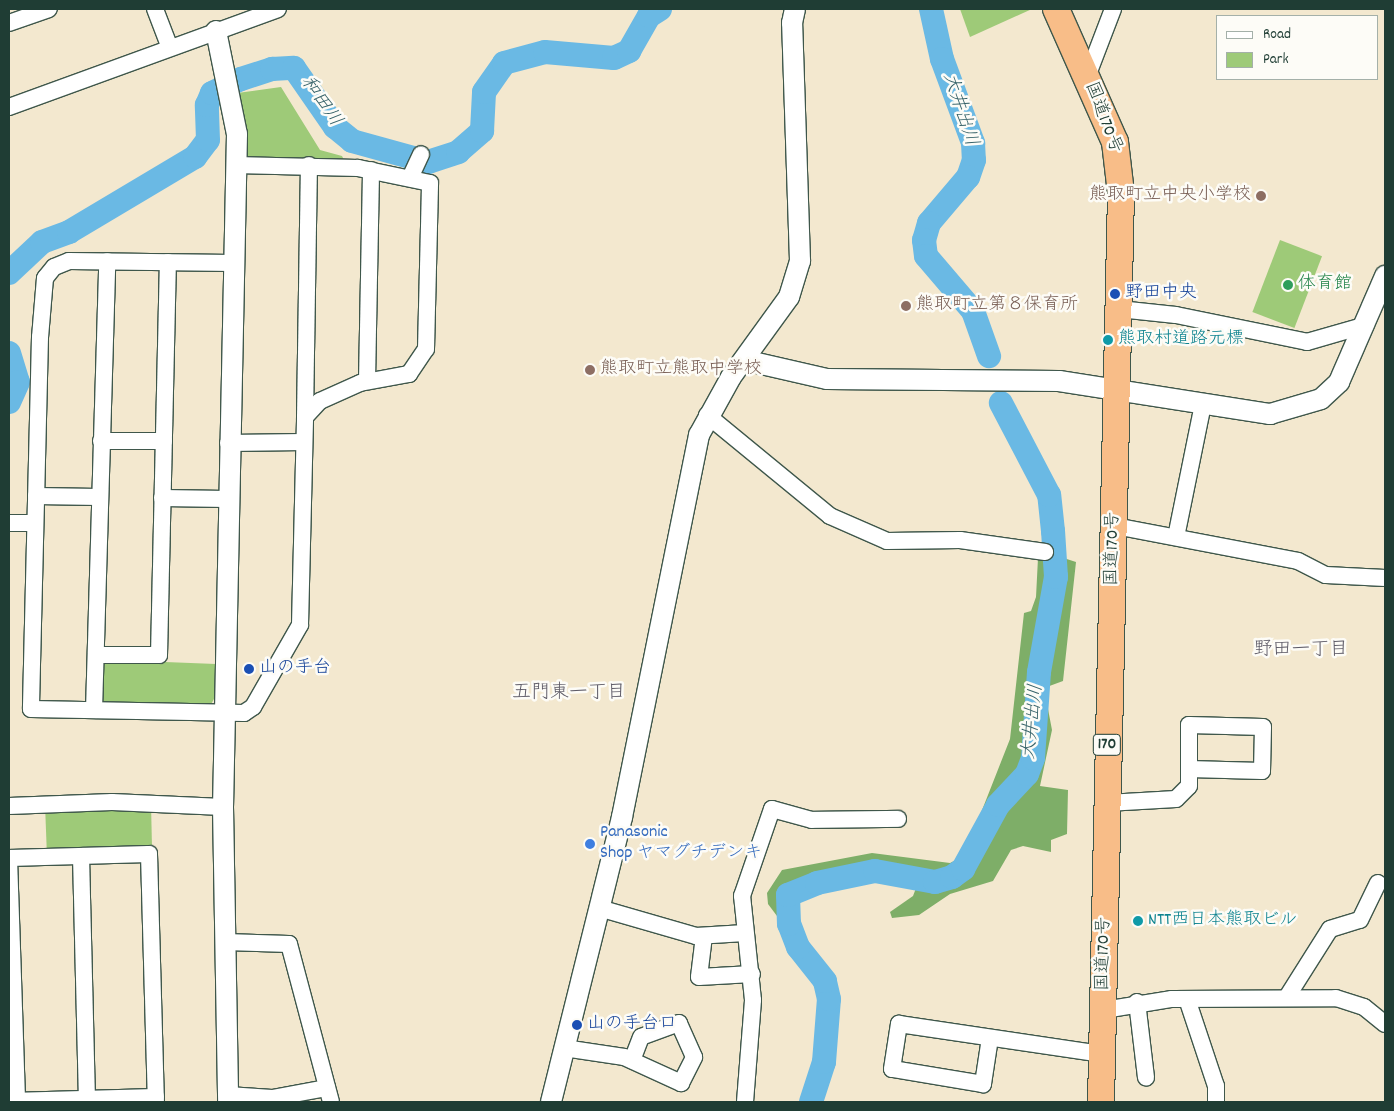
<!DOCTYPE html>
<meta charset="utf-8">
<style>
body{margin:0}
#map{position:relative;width:1394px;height:1111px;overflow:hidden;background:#f3e8cf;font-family:Dekko,"Klee One",sans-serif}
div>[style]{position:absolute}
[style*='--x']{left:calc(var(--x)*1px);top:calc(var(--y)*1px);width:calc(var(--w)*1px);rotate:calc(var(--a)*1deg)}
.green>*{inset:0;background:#9eca78;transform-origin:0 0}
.forest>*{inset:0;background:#7eae68}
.river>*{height:24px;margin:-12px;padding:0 12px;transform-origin:12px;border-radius:12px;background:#6ab9e4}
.roads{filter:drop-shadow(1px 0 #3f574b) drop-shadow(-1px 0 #3f574b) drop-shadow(0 1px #3f574b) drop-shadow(0 -1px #3f574b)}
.minor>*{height:16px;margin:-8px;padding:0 8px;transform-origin:8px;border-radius:8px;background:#fff}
.tertiary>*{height:20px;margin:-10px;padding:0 10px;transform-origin:10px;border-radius:10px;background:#fff}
.trunk>*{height:26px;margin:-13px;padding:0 13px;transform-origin:13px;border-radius:13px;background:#f8bd88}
.dots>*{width:14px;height:14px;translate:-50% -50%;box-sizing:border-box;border:2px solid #fdfcf7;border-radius:50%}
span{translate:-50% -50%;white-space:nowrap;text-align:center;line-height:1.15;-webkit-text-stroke:5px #fdfcf7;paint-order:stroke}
.shield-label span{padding:1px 4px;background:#fdfcf7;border:1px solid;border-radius:4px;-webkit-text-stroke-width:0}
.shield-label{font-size:16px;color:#1f3d34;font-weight:700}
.street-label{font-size:18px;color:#1f3d34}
.education-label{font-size:18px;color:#785e54}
.right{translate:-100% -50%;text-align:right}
.left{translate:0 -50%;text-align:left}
.leisure-label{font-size:18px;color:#27864d}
.transit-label{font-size:18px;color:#164399}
.culture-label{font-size:18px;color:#0d838f}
.shop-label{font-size:18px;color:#366cbe}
.water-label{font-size:19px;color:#366269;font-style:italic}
.neighbourhood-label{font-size:19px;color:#5e5b67}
.frame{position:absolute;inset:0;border:10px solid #1f3d34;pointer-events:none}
.legend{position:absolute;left:1216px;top:15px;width:162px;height:65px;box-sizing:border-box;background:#fdfcf7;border:1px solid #a4b0a9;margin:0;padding:6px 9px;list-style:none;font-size:15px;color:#1f3d34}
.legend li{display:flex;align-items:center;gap:10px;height:25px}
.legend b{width:25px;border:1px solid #a4b0a9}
</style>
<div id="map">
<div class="green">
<div style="clip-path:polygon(960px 9px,1032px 9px,970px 37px)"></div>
<div style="clip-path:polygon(281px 87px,320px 150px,342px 156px,348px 168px,235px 165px,230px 94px)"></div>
<div style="left:1280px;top:240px;width:45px;height:77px;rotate:21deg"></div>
<div style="clip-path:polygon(96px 655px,159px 655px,165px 662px,216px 664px,215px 697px,208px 710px,94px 710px)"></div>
<div style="clip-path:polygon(151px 803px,152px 848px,47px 857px,45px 804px)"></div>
</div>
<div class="forest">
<div style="clip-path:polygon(1045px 552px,1076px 562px,1063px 681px,1044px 688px,1052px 730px,1040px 786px,1068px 790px,1067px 834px,1051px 840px,1051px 852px,1023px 846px,1011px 850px,993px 881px,950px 894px,919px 915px,892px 918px,890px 912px,913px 896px,921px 875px,864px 869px,794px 887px,785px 894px,783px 924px,768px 904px,767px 893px,782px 870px,872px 853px,950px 863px,964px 856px,1010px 739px,1024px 613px,1031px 611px,1036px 597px,1038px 558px)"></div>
</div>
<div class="river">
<div style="--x:931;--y:9;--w:51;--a:77.6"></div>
<div style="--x:942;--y:59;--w:90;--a:69.7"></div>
<div style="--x:973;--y:143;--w:17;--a:87"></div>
<div style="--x:974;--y:160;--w:18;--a:109"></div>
<div style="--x:968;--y:177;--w:60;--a:130.3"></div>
<div style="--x:929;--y:223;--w:18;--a:106"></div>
<div style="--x:924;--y:240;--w:16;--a:83"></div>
<div style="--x:926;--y:256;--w:72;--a:49.5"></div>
<div style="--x:973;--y:311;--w:48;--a:70.4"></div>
<div style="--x:9;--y:273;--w:45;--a:-43.2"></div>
<div style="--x:42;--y:242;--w:29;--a:-20"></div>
<div style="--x:69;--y:232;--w:147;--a:-30.8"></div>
<div style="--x:195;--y:157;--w:21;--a:-53"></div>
<div style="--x:208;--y:140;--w:35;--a:-92"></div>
<div style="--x:207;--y:105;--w:13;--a:-67"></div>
<div style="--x:212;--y:93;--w:32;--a:-26"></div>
<div style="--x:241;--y:79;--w:33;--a:-18"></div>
<div style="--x:272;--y:69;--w:22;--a:-3"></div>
<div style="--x:294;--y:68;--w:72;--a:55.2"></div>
<div style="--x:335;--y:127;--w:22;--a:39"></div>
<div style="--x:352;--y:141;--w:79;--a:15.4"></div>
<div style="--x:428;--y:162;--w:32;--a:-18"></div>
<div style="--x:458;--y:152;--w:32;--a:-41"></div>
<div style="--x:482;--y:131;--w:39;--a:-87"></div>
<div style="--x:484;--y:92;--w:35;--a:-55"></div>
<div style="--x:504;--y:63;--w:42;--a:-15"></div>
<div style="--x:545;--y:52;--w:69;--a:5"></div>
<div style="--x:614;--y:58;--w:17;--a:-25"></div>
<div style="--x:629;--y:51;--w:40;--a:-60.3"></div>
<div style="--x:649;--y:16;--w:13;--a:-32"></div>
<div style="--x:9;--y:353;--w:30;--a:73"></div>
<div style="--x:18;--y:382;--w:22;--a:114"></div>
<div style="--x:811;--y:1102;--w:42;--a:-72"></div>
<div style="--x:824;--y:1062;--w:63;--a:-85.5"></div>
<div style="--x:829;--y:999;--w:18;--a:-103"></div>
<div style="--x:825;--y:981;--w:43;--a:-128.5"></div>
<div style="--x:798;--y:947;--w:25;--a:-111"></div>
<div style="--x:789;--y:924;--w:29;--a:-92"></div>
<div style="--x:788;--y:895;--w:31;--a:-22"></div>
<div style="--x:817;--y:883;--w:59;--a:-11.7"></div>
<div style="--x:875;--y:871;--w:61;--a:10.4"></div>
<div style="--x:935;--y:882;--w:18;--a:-16"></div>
<div style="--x:952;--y:877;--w:14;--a:-36"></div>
<div style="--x:963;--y:869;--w:73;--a:-61.3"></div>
<div style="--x:998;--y:805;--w:42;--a:-46.9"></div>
<div style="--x:1027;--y:774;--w:17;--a:-69"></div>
<div style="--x:1033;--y:758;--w:86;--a:-86"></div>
<div style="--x:1039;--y:672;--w:97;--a:-79.9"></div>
<div style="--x:1056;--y:577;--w:46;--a:-93.7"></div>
<div style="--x:1053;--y:531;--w:36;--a:-96"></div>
<div style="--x:1049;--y:495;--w:104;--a:-117.6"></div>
</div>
<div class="roads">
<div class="minor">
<div style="--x:155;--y:9;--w:40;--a:69"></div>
<div style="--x:9;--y:23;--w:42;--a:-19.3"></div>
<div style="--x:1087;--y:77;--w:73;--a:-69.1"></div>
<div style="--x:9;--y:107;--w:286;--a:-20"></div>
<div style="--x:410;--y:178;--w:26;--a:-65"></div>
<div style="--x:233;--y:263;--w:164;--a:-179.3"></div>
<div style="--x:69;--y:261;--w:16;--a:158"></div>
<div style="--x:54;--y:267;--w:14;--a:129"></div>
<div style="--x:45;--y:278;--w:59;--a:94.8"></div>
<div style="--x:40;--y:337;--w:372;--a:91.4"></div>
<div style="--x:31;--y:709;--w:213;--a:1.1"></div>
<div style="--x:244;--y:713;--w:11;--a:-34"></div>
<div style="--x:253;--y:707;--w:95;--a:-60.2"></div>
<div style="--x:300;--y:625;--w:208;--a:-88.6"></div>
<div style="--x:305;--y:417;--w:22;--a:-47"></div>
<div style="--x:320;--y:401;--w:44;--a:-24.2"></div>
<div style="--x:360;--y:383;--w:50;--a:-10.4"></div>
<div style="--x:409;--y:374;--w:30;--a:-56"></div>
<div style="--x:426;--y:349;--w:166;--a:-88.6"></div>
<div style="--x:430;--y:183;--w:74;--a:-168.2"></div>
<div style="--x:358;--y:168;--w:123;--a:-178.6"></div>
<div style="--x:1119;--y:309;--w:57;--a:6"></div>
<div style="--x:1176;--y:315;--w:134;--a:11.6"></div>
<div style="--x:1307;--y:342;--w:61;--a:-16.1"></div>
<div style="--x:367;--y:381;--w:211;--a:-88.9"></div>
<div style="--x:707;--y:415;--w:159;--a:39.4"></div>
<div style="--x:830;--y:516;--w:62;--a:23.7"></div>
<div style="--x:887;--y:541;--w:73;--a:-0.8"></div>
<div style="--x:960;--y:540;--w:86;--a:8"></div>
<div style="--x:305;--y:417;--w:252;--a:-89.1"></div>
<div style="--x:101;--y:441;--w:63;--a:0"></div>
<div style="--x:228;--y:443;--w:76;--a:-0.8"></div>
<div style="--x:36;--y:496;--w:63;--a:0.9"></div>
<div style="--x:162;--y:498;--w:65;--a:0.9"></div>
<div style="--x:9;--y:523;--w:26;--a:0"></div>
<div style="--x:1115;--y:526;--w:186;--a:10.8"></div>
<div style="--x:1298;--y:561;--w:31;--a:27"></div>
<div style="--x:1326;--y:575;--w:59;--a:2.9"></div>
<div style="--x:1176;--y:537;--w:136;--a:-78.5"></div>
<div style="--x:96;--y:655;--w:63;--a:0"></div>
<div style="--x:159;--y:655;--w:393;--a:-88.7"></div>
<div style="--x:94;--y:710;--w:449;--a:-88.3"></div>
<div style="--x:1107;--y:803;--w:69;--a:-3.3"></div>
<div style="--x:1176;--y:799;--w:18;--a:-45"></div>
<div style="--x:1189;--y:786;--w:61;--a:-90"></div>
<div style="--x:1189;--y:725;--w:74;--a:1.5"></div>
<div style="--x:1263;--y:727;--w:44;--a:91.3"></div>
<div style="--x:1262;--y:771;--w:73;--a:-178.4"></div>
<div style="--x:9;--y:806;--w:103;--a:-2.2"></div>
<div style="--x:112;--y:802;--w:111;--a:2.6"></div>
<div style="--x:81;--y:856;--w:243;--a:88.6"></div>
<div style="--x:9;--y:858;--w:140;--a:-1.6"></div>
<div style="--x:149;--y:854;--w:248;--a:88.4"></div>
<div style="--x:9;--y:858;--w:243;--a:88.1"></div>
<div style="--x:599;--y:908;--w:101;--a:16.1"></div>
<div style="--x:696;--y:936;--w:49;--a:-3.5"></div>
<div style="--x:704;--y:936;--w:41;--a:97"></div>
<div style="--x:699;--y:977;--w:53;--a:-3.2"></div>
<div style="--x:225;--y:942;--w:64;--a:1.8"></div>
<div style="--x:289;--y:944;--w:163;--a:75.1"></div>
<div style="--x:1287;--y:997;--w:80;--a:-57.7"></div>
<div style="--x:1330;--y:929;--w:31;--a:-17"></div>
<div style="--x:1360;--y:920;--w:41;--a:-64.1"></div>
<div style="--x:1187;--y:999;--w:92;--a:71.6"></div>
<div style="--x:1216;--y:1086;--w:16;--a:90"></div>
<div style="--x:1137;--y:1002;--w:76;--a:83.2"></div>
<div style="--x:1104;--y:1010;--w:69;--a:-9.2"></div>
<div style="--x:1172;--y:999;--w:164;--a:-0.3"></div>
<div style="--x:1336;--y:998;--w:29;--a:18"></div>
<div style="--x:1364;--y:1007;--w:27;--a:39"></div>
<div style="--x:990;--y:1038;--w:47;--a:98.7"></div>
<div style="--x:983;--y:1084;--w:92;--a:-170.6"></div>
<div style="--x:892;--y:1069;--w:46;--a:-81.2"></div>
<div style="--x:899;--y:1024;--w:204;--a:8.4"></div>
<div style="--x:564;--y:1048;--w:61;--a:8.5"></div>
<div style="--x:624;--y:1057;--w:63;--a:24.5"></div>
<div style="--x:681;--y:1083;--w:29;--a:-63"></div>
<div style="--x:694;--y:1057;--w:37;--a:-114"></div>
<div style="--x:679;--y:1023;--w:40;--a:159.8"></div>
<div style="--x:641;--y:1037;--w:25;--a:111"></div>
<div style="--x:228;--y:1095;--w:44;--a:3.9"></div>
<div style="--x:272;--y:1098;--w:56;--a:-10.3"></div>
<div style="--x:9;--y:1101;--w:147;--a:-1.6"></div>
<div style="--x:745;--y:1102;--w:102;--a:-85.5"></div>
<div style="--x:753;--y:1000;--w:105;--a:-96"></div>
<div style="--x:742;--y:896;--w:92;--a:-71"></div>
<div style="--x:772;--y:809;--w:41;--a:15.4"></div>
<div style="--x:812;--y:820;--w:86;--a:-0.7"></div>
</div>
<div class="tertiary">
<div style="--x:216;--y:31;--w:105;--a:78.5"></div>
<div style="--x:237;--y:134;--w:673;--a:91.19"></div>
<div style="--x:223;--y:807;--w:295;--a:89"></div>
<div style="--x:744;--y:360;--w:85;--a:12.9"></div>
<div style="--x:827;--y:379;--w:232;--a:0.5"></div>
<div style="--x:1059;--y:381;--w:214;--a:8.9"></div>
<div style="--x:1270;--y:414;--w:53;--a:-16.4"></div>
<div style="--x:1321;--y:399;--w:25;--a:-43"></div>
<div style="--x:1339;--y:382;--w:116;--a:-66.5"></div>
<div style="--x:551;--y:1102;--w:294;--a:-76"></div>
<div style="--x:622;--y:817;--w:390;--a:-78.6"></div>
<div style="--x:699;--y:435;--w:66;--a:-61.1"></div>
<div style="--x:731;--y:377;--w:99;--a:-54.1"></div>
<div style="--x:789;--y:297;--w:38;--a:-73"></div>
<div style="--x:800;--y:261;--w:238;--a:-91.9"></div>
<div style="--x:792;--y:23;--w:14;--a:-78"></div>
</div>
<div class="trunk">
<div style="--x:1056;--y:9;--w:145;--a:66.1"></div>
<div style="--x:1115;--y:142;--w:51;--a:83.3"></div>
<div style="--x:1121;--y:193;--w:909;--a:91.26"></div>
</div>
</div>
<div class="dots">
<div style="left:1261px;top:196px;background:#8d6e63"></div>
<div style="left:1288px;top:285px;background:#2e9e5b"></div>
<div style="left:1115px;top:294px;background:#1a4fb4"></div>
<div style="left:906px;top:306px;background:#8d6e63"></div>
<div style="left:1108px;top:340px;background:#0f9aa8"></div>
<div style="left:590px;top:370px;background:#8d6e63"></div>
<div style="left:249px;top:669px;background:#1a4fb4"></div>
<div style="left:590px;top:844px;background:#3f7fe0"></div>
<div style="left:1138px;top:921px;background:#0f9aa8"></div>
<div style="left:577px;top:1025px;background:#1a4fb4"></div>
</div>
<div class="shield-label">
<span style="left:1107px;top:745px">170</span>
</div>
<div class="street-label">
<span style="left:1102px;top:118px;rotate:69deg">国道170号</span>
<span style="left:1114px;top:549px;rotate:-89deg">国道170号</span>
<span style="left:1105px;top:954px;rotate:-89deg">国道170号</span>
</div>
<div class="education-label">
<span class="right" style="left:1251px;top:196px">熊取町立中央小学校</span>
<span class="left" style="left:916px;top:306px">熊取町立第８保育所</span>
<span class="left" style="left:600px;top:370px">熊取町立熊取中学校</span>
</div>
<div class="leisure-label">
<span class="left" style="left:1298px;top:285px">体育館</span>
</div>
<div class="transit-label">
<span class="left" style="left:1125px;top:294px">野田中央</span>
<span class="left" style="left:259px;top:669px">山の手台</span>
<span class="left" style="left:587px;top:1025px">山の手台口</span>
</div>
<div class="culture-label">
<span class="left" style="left:1118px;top:340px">熊取村道路元標</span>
<span class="left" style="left:1148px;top:921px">NTT西日本熊取ビル</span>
</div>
<div class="shop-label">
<span class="left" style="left:600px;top:844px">Panasonic<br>Shop ヤマグチデンキ</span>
</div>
<div class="water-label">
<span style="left:320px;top:102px;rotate:55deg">和田川</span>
<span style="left:959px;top:110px;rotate:72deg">大井出川</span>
<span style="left:1034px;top:722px;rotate:-84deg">大井出川</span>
</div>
<div class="neighbourhood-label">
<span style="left:1301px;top:651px">野田一丁目</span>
<span style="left:569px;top:694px">五門東一丁目</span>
</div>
<div class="frame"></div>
<ul class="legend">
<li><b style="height:6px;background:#fff"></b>Road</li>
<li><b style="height:14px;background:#9eca78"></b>Park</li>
</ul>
</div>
